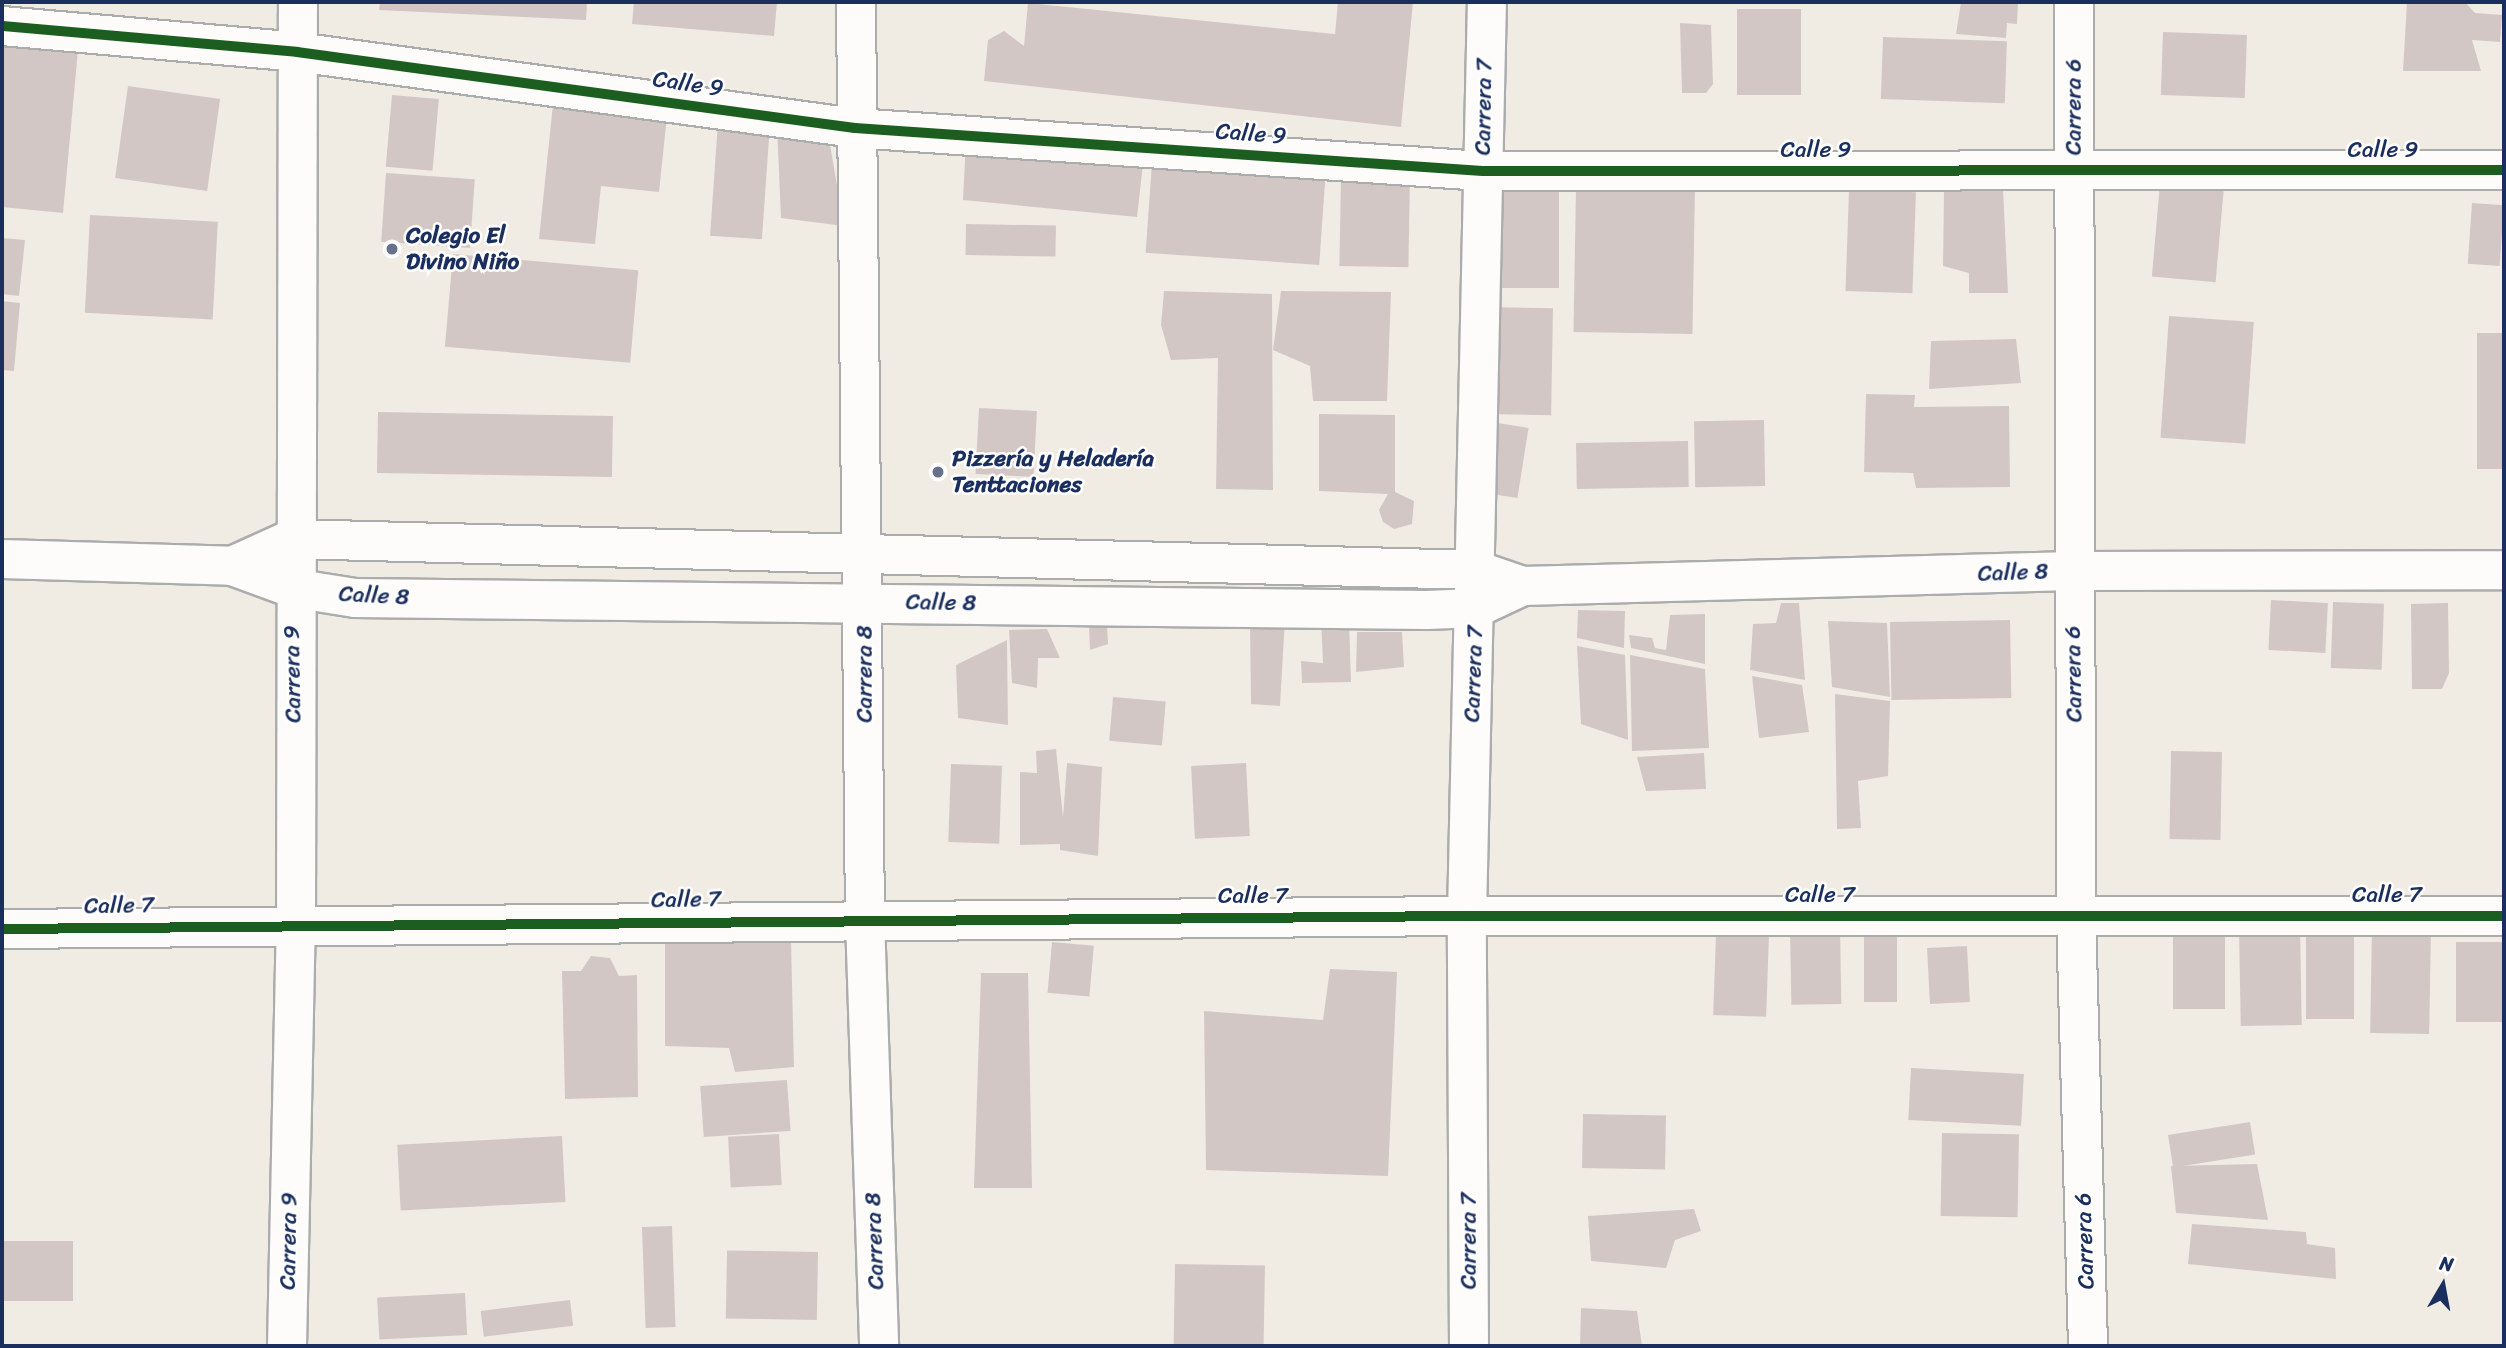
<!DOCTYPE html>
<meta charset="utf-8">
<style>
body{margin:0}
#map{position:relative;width:2506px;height:1348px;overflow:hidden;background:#f0ece3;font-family:Sriracha,sans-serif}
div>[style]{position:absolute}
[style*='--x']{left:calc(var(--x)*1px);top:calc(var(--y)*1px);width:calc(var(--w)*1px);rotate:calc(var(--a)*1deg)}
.building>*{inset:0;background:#d3c7c6;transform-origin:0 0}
.roads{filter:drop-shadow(2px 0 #abacac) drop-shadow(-2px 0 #abacac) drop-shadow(0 2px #abacac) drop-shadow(0 -2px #abacac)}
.minor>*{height:38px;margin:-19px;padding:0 19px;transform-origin:19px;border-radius:19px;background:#fdfcfb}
.cycleway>*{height:10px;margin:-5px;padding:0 5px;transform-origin:5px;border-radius:5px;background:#1b5e20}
.dots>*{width:19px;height:19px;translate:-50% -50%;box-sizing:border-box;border:4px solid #fff;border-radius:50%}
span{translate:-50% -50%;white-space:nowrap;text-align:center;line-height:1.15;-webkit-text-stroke:5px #fff;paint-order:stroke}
.street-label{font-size:23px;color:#1b2f5e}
.poi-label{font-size:23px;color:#1b2f5e;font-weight:700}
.left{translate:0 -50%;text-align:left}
.frame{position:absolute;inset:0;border:4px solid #1b2f5e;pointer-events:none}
.north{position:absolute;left:2408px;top:1250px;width:70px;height:70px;-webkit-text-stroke:5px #fff;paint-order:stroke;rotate:10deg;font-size:19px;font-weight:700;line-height:28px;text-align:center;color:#1b2f5e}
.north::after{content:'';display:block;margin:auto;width:24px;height:32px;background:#1b2f5e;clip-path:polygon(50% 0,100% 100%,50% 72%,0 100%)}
</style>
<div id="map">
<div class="building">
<div style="clip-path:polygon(380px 2px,587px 2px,586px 20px,379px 10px)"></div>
<div style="clip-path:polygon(634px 2px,777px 2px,774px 36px,632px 24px)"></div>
<div style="clip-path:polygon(1338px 2px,1413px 2px,1401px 127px,984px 81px,988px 40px,1004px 31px,1024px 46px,1028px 3px,1335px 34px)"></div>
<div style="clip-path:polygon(1961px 2px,2018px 2px,2017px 24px,2007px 23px,2006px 38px,1956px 34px)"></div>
<div style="clip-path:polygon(2407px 2px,2465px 2px,2475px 13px,2502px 15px,2500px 42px,2472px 40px,2481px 71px,2403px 71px)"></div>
<div style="left:1737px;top:9px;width:64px;height:86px"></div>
<div style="clip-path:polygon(1680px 23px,1711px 25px,1713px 84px,1706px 93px,1682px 93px)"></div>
<div style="left:2163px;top:32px;width:84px;height:63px;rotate:2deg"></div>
<div style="left:1883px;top:37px;width:124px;height:62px;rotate:2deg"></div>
<div style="clip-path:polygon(2px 43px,78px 50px,63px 213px,2px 207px)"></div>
<div style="left:128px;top:86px;width:93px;height:93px;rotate:8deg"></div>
<div style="left:392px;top:95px;width:47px;height:72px;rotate:5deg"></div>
<div style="clip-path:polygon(553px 104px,667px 116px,659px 192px,601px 186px,595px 244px,539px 239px)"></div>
<div style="left:718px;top:122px;width:52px;height:114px;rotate:4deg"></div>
<div style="clip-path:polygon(777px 126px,828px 133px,844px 226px,781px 218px)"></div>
<div style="clip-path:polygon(966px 139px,1143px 164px,1137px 217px,963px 200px)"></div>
<div style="left:1152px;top:162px;width:174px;height:91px;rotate:4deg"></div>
<div style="left:2161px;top:172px;width:64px;height:105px;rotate:5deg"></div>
<div style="left:386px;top:173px;width:89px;height:69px;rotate:4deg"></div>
<div style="left:1341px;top:175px;width:69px;height:91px;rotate:1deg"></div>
<div style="left:1576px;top:187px;width:119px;height:145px;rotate:1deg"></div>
<div style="clip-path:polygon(2003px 189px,2008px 293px,1969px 293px,1969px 273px,1943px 266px,1944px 190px)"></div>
<div style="left:1500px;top:190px;width:59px;height:98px"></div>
<div style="left:1849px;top:190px;width:67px;height:101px;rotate:2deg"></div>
<div style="left:2472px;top:203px;width:32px;height:61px;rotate:4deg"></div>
<div style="left:90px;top:215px;width:128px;height:98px;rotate:3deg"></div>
<div style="left:966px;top:224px;width:90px;height:31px;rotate:1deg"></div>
<div style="clip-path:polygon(2px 238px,25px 240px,19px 296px,2px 294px)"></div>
<div style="left:453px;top:254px;width:186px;height:93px;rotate:5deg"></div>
<div style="clip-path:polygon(1164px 291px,1272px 294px,1273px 490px,1216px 489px,1218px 358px,1171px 360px,1161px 325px)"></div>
<div style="clip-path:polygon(1281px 291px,1391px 292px,1387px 401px,1313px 401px,1310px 366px,1273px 350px)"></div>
<div style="clip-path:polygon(2px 301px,20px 303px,14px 371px,2px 370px)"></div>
<div style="left:1486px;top:307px;width:67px;height:107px;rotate:1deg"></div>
<div style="left:2169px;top:316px;width:85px;height:122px;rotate:4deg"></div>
<div style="left:2477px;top:333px;width:27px;height:136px"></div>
<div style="clip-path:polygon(2016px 339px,2021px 383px,1929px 389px,1931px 341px)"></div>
<div style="clip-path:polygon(1866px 394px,1915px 395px,1914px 407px,2009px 406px,2010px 487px,1916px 488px,1913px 473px,1864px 472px)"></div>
<div style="left:979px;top:408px;width:58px;height:66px;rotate:3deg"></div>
<div style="left:378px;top:412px;width:235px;height:61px;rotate:1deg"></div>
<div style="clip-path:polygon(1319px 414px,1395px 415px,1395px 492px,1414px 501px,1412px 524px,1394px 529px,1383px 522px,1379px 510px,1388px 494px,1319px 491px)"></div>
<div style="left:1764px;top:420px;width:66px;height:70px;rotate:89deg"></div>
<div style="left:1491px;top:422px;width:38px;height:71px;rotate:9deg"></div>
<div style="left:1688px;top:441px;width:46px;height:112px;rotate:89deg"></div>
<div style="left:2271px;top:600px;width:57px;height:50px;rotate:3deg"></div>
<div style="left:2333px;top:602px;width:51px;height:66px;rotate:2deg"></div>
<div style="clip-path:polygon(1781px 603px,1799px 603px,1805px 680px,1750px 670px,1753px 624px,1776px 623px)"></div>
<div style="clip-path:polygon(2448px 603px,2449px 673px,2442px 689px,2412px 689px,2411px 604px)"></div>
<div style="clip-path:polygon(1578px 610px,1625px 611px,1624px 648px,1577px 638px)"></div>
<div style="clip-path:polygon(1705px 614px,1705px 664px,1631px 648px,1629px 635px,1652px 638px,1655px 648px,1666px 650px,1670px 615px)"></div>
<div style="clip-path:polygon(1285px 618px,1280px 706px,1251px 704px,1250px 622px)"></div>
<div style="clip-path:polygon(1349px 618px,1351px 682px,1302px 683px,1301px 661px,1323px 663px,1321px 619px)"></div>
<div style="left:2010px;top:620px;width:78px;height:120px;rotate:89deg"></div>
<div style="clip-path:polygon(1828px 621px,1887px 623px,1890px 697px,1832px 687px)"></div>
<div style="clip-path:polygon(1107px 625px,1108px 644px,1090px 650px,1089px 626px)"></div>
<div style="clip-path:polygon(1047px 629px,1060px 658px,1038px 658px,1037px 688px,1012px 683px,1009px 630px)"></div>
<div style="clip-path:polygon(1357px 632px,1402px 632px,1404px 667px,1356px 672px)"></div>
<div style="clip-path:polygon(1007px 640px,1008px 725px,958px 718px,956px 665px)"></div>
<div style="clip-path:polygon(1577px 646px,1625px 655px,1628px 740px,1581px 724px)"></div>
<div style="clip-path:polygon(1630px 655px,1705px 669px,1709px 748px,1632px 751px)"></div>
<div style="clip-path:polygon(1752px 676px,1802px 685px,1809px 732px,1759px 738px)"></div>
<div style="clip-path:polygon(1835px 694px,1890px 701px,1888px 776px,1858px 781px,1861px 828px,1837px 829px)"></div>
<div style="left:1113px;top:697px;width:53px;height:44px;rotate:5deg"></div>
<div style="clip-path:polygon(1056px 749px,1063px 817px,1067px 763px,1102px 767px,1098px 856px,1060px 850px,1060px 844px,1020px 845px,1020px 772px,1037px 773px,1036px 751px)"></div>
<div style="left:2171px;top:751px;width:51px;height:88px;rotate:1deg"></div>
<div style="clip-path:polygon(1704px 753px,1706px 789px,1646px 791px,1637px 757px)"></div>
<div style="left:1246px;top:763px;width:73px;height:55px;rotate:87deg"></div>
<div style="left:951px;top:764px;width:51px;height:78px;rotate:2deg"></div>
<div style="left:2173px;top:924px;width:52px;height:85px"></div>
<div style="left:2300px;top:926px;width:99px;height:61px;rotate:89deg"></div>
<div style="left:1840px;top:927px;width:77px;height:50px;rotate:89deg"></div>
<div style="left:1864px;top:927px;width:33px;height:75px"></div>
<div style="left:2306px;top:928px;width:48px;height:91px"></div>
<div style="left:2372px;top:928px;width:59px;height:105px;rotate:1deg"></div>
<div style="left:1716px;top:934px;width:53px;height:81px;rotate:2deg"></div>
<div style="clip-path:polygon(791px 941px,794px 1067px,735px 1072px,729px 1048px,665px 1046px,665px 942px)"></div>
<div style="left:1052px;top:942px;width:42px;height:51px;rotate:5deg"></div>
<div style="left:2456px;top:942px;width:48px;height:80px"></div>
<div style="left:1967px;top:946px;width:56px;height:40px;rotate:87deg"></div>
<div style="clip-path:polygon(591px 956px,610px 958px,619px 976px,637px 975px,638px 1097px,565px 1099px,562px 971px,581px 971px)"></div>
<div style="clip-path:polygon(1330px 969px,1397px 972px,1388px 1176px,1206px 1170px,1204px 1011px,1323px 1020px)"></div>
<div style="clip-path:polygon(981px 973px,1028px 973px,1032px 1188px,974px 1188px)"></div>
<div style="left:1911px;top:1068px;width:113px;height:52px;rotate:3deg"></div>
<div style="left:787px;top:1080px;width:51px;height:87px;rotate:86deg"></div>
<div style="left:1583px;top:1114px;width:83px;height:54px;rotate:1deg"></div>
<div style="left:2250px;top:1122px;width:33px;height:83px;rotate:81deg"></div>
<div style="left:1942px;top:1133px;width:77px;height:83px;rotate:1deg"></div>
<div style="left:779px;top:1134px;width:51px;height:51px;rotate:87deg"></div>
<div style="left:562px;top:1136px;width:66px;height:165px;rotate:87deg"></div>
<div style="clip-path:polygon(2257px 1164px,2268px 1220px,2176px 1213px,2171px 1166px)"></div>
<div style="clip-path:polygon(1694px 1209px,1701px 1231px,1675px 1240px,1666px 1268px,1591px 1261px,1588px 1216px)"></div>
<div style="clip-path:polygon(2192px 1224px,2306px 1232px,2307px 1244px,2335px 1248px,2336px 1279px,2188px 1264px)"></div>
<div style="left:672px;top:1226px;width:101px;height:30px;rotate:88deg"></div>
<div style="left:2px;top:1241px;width:71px;height:60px"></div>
<div style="left:818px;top:1252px;width:68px;height:91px;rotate:91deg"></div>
<div style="left:1175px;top:1264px;width:90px;height:82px;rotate:1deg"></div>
<div style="left:465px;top:1293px;width:42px;height:88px;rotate:87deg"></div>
<div style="left:570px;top:1300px;width:26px;height:90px;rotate:83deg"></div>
<div style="clip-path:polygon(1581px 1308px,1637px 1311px,1642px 1346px,1580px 1346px)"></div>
</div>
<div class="roads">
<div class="minor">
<div style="--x:856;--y:2;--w:917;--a:89.44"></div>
<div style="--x:865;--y:919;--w:427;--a:88.1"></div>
<div style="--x:2074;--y:2;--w:914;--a:89.87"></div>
<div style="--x:2076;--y:916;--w:430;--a:88.4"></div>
<div style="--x:2;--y:26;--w:296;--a:5"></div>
<div style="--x:297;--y:52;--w:563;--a:7.76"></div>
<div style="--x:855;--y:128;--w:629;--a:3.92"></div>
<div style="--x:1483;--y:171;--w:1021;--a:-0.06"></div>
<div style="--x:2;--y:559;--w:230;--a:1.7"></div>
<div style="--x:232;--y:566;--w:64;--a:20.1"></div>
<div style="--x:292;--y:588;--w:64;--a:9"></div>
<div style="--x:355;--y:598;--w:1072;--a:0.64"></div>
<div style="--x:1427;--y:610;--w:49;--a:-2.3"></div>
<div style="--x:1476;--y:608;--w:52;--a:-25.1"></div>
<div style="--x:232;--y:566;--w:66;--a:-24.2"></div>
<div style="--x:292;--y:539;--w:1184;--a:1.5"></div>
<div style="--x:1476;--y:570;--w:50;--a:18.8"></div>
<div style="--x:1523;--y:586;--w:550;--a:-1.56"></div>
<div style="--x:2073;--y:571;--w:431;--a:-0.1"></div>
<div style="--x:2;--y:929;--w:1465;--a:-0.51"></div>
<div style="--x:1467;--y:916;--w:1037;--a:0"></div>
<div style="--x:287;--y:1346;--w:421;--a:-88.8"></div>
<div style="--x:296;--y:925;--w:923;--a:-89.88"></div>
<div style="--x:1469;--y:1346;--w:430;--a:-90.3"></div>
<div style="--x:1467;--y:916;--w:914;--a:-88.75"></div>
</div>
</div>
<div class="cycleway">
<div style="--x:2;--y:26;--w:296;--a:5"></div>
<div style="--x:297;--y:52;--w:563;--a:7.76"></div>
<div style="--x:855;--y:128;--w:629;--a:3.92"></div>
<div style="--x:1483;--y:171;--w:1021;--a:-0.06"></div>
<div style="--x:2;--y:929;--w:1465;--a:-0.51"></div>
<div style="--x:1467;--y:916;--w:1037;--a:0"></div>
</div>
<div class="dots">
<div style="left:392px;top:249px;background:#66718d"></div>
<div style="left:938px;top:472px;background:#66718d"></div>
</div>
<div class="street-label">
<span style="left:688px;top:84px;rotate:8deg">Calle 9</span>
<span style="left:1484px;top:107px;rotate:-89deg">Carrera 7</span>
<span style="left:2074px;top:107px;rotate:-90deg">Carrera 6</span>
<span style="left:1251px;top:134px;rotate:4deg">Calle 9</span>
<span style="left:1816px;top:150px">Calle 9</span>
<span style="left:2383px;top:150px">Calle 9</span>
<span style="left:2013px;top:573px;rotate:-2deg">Calle 8</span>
<span style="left:374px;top:596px;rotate:3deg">Calle 8</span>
<span style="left:941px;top:603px;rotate:1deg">Calle 8</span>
<span style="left:293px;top:674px;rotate:-91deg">Carrera 9</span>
<span style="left:865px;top:674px;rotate:-90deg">Carrera 8</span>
<span style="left:1474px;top:674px;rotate:-88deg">Carrera 7</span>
<span style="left:2074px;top:674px;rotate:-91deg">Carrera 6</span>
<span style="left:1820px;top:895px">Calle 7</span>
<span style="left:2387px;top:895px">Calle 7</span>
<span style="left:1253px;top:896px">Calle 7</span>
<span style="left:686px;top:900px;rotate:-1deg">Calle 7</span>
<span style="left:119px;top:906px;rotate:-1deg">Calle 7</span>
<span style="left:289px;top:1241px;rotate:-89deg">Carrera 9</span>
<span style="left:875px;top:1241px;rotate:-92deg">Carrera 8</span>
<span style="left:1469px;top:1241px;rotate:-90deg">Carrera 7</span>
<span style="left:2085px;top:1241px;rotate:-92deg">Carrera 6</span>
</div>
<div class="poi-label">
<span class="left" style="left:406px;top:249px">Colegio El<br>Divino Niño</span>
<span class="left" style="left:952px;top:472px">Pizzería y Heladería<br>Tenttaciones</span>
</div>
<div class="frame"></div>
<div class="north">N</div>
</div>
